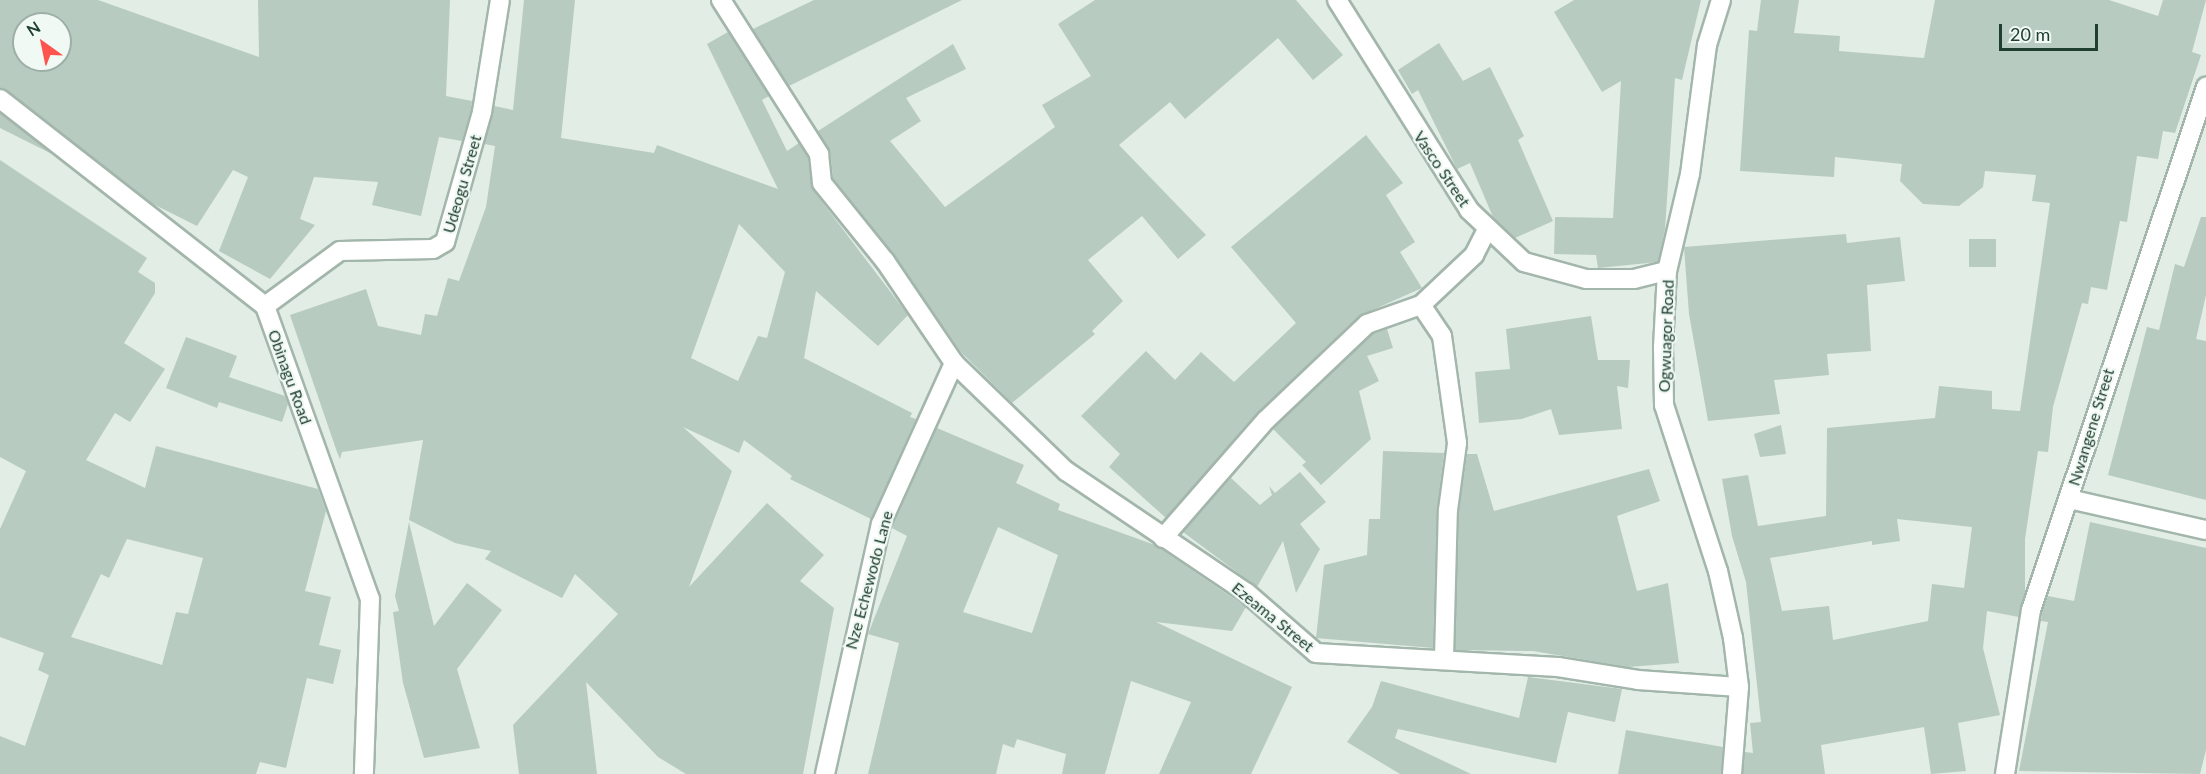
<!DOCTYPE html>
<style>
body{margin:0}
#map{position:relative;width:2206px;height:774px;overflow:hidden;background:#e1ede5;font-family:Lato,sans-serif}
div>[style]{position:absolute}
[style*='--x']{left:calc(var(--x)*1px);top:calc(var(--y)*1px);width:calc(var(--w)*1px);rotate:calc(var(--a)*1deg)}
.building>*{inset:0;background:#b8cbc0;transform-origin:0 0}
.roads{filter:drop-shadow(2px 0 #a3b6ab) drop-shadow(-2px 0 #a3b6ab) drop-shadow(0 2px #a3b6ab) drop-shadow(0 -2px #a3b6ab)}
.street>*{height:18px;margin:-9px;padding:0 9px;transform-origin:9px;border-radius:9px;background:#fff}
.secondary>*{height:18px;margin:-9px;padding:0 9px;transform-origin:9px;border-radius:9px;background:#fff}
span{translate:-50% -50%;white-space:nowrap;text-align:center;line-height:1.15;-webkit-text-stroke:4.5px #f1f9f4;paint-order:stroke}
.street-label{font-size:16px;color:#1f4030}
.north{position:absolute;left:12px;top:12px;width:60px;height:60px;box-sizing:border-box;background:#f1f9f4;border:2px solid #9dafa6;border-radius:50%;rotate:327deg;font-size:16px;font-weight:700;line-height:24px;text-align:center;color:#1f4030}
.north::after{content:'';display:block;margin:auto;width:21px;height:27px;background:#ff534d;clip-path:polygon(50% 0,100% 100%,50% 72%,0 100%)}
.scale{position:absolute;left:1999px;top:24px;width:99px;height:27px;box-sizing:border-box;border:3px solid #1f4030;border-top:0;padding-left:8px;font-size:18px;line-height:21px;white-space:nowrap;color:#1f4030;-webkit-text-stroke:4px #f1f9f4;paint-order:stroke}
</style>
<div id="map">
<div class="building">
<div style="clip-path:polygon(evenodd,0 0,98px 0,259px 57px,258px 0,450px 0,446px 96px,472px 101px,471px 110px,462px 141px,439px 137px,421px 216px,372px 205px,378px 182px,314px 177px,300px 219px,315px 225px,270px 279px,219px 251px,248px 177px,233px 170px,197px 226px,153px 204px,0 88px,0 0,24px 24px,60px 24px,60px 60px,24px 60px,24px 24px)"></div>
<div style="clip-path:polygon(evenodd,524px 0,575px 0,561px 138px,654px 153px,657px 145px,778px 189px,707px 44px,728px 32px,769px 96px,762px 100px,787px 151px,799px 143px,808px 158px,813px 190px,908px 315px,878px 346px,816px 291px,804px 358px,912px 413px,910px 417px,916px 419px,871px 519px,790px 479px,792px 476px,744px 440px,739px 453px,683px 427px,732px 471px,689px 587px,767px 503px,824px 555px,800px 581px,834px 608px,803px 774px,686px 774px,658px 757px,586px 682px,597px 774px,519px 774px,513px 725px,618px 614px,575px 574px,562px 598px,485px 559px,491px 551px,455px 543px,409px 520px,423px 440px,342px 452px,340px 459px,337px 452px,290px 315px,366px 289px,378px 326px,421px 335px,425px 314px,437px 316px,448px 278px,459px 281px,486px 207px,495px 146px,484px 144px,494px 106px,513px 110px,524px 0,739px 224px,785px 272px,767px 338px,758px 336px,738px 381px,691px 358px,739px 224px)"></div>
<div style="clip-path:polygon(814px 0,962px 0,789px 86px,753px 29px)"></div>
<div style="clip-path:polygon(1095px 0,1296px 0,1343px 55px,1313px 80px,1278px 38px,1185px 119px,1170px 102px,1119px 145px,1206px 235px,1178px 259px,1142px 216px,1088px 260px,1123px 301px,1092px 331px,1095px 334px,1012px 403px,960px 351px,894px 255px,833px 179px,830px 152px,818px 131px,953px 44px,966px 69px,906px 98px,921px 121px,890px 141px,945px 207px,1055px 127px,1042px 105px,1091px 76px,1058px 24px)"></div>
<div style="clip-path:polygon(1574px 0,1701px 0,1682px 80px,1675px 78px,1665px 229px,1658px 262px,1598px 268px,1596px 255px,1554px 254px,1555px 217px,1613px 218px,1621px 81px,1602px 92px,1554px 12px)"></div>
<div style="clip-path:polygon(evenodd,1761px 0,1799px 0,1794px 33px,1840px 36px,1839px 51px,1924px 58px,1935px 0,2109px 0,2158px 16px,2163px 0,2206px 0,2192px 52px,2201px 55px,2175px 133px,2163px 131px,2158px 159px,2137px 156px,2127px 222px,2120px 221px,2107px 290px,2091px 287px,2088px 304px,2082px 303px,2053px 407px,2048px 452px,2038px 451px,2025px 539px,2025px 592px,2019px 617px,1987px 611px,1983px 648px,2000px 715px,1958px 723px,1966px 771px,1931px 774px,1924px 727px,1821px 745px,1825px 774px,1743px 774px,1745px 752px,1753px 753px,1750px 723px,1761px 722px,1746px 582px,1732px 536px,1722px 479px,1748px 475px,1758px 526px,1826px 516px,1827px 428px,1935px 418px,1939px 386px,1992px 391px,1992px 409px,2020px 411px,2050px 203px,2032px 201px,2036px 175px,1985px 171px,1983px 187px,1959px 206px,1923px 204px,1900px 181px,1902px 164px,1835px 157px,1834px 177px,1740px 171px,1749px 30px,1757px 31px,1761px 0,1897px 519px,1972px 527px,1964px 588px,1932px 584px,1928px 621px,1833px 640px,1829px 606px,1782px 611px,1770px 558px,1872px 541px,1872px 545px,1900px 541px,1897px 519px)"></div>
<div style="clip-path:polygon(1439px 43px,1463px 81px,1490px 67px,1524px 136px,1518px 140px,1553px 221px,1515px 238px,1493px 217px,1470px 163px,1457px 169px,1418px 90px,1412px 94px,1398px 70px)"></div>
<div style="clip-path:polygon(0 113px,52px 154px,0 128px)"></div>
<div style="clip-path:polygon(1366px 135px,1403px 183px,1386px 195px,1415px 242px,1400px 252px,1422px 288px,1359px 316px,1258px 412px,1166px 518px,1109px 467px,1120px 454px,1081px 416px,1146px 351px,1175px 380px,1201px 352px,1234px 382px,1296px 323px,1231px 247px)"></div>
<div style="clip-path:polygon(evenodd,0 160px,147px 258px,138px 272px,155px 283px,155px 293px,124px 343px,165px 369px,130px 422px,115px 413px,86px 460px,145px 488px,156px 446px,318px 489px,326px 511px,305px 591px,331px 597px,319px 645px,341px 650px,333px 684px,307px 678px,286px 768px,260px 762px,256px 774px,0 774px,0 736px,25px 746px,49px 675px,38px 670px,44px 653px,0 637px,0 529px,26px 471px,0 457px,0 160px,127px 539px,203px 558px,188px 614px,176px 612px,162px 665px,71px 637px,101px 574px,109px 578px,127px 539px)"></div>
<div style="clip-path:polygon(2201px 217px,2206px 217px,2206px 295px,2196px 339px,2206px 341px,2206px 500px,2108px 475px,2147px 327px,2159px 330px,2175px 264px,2184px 267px)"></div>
<div style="clip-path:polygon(1846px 234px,1847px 243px,1900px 237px,1905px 281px,1867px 285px,1871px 351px,1827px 354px,1829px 375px,1774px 380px,1780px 414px,1708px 421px,1689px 314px,1684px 247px)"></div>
<div style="left:1969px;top:239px;width:27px;height:28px"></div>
<div style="clip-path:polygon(1591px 316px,1598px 360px,1630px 360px,1628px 388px,1617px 386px,1622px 429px,1559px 435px,1551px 409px,1522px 419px,1479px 423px,1475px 372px,1510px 369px,1506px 329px)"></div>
<div style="clip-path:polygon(1387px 329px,1393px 348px,1367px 356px,1379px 381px,1359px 391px,1371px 439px,1321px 485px,1302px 465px,1306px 462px,1273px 429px,1373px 334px)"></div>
<div style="clip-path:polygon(186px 337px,237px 356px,229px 377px,285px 396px,288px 404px,282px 422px,219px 402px,217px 408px,166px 388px)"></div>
<div style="clip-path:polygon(1781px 425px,1786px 454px,1760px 457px,1754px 434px)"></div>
<div style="clip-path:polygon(evenodd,937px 428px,1024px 465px,1016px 483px,1060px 504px,1058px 510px,1155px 545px,1246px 607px,1232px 631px,1156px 622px,1292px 687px,1251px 774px,1159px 774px,1191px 702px,1131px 681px,1105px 774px,1062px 774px,1066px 754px,1017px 739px,1014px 748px,1003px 744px,996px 774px,868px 774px,899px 643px,868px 634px,907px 536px,892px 528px,937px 428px,998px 527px,1058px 555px,1032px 633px,963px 612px,998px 527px)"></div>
<div style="clip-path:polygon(1383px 451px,1444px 453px,1437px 510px,1433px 648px,1316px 638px,1324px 565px,1367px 555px,1369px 519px,1380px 519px)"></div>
<div style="clip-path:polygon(1467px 454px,1477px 454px,1494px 511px,1649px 469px,1660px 501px,1617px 516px,1637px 591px,1668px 583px,1679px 663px,1628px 667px,1533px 651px,1455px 650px,1459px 511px)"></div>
<div style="clip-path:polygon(1300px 472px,1326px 502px,1300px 524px,1320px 549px,1296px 593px,1283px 541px,1257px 587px,1183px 532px,1231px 478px,1260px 505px,1272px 495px,1269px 486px,1275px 493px)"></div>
<div style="clip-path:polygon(409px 522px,434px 626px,467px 583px,502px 610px,457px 669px,480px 748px,424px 758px,403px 683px,393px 612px,399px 611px,395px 596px)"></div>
<div style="clip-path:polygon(2090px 522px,2206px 548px,2206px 750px,2200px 774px,2019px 771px,2048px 622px,2041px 621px,2042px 613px,2048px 596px,2074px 601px)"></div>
<div style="clip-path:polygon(1528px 677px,1622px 689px,1615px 722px,1568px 712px,1556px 763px,1398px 729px,1395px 738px,1471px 774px,1400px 774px,1347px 742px,1372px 707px,1381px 681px,1519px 718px)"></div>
<div style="clip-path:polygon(1626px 730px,1723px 747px,1721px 774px,1618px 774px)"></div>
</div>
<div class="roads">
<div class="street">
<div style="--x:721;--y:0;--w:183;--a:57.5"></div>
<div style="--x:819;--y:154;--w:29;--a:84"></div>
<div style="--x:822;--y:183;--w:100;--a:51.1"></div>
<div style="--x:885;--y:261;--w:123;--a:55.9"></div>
<div style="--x:954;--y:363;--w:156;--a:44"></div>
<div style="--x:1066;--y:471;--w:218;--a:34"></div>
<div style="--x:1247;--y:593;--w:91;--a:41"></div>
<div style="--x:1316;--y:653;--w:242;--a:3.3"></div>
<div style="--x:1558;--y:667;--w:81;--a:9.2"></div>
<div style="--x:1638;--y:680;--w:101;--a:4"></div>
<div style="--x:1337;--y:0;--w:248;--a:57.8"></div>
<div style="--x:1469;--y:210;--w:76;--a:43.4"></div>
<div style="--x:1524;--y:262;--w:64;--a:15.3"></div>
<div style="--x:1586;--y:279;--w:48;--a:0"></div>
<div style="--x:1634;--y:279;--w:34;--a:-14"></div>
<div style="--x:265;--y:306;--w:93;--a:-36.3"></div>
<div style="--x:340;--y:251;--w:93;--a:-1.2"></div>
<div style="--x:433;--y:249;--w:14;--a:-30"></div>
<div style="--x:445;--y:242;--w:135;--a:-74.1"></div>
<div style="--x:482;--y:112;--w:113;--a:-80.9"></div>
<div style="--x:2069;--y:499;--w:140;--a:12.8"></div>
<div style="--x:1163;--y:538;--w:157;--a:-48.9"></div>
<div style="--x:1266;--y:420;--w:139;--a:-43.5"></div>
<div style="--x:1367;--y:324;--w:57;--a:-19.4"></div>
<div style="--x:1444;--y:658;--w:148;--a:-88.5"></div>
<div style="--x:1448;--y:510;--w:68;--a:-82.3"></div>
<div style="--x:1457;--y:443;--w:108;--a:-98"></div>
<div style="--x:1442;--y:336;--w:37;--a:-124"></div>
<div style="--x:1421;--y:305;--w:73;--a:-43.3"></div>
<div style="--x:1474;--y:255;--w:30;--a:-63"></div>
<div style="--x:825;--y:774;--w:256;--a:-77.4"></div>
<div style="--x:881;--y:524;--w:177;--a:-65.6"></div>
<div style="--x:2005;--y:774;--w:166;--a:-81"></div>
<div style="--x:2031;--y:610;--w:552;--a:-71.5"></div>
</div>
<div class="secondary">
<div style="--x:1721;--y:0;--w:47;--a:107.3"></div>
<div style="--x:1707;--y:45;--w:130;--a:97.5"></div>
<div style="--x:1690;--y:174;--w:100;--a:103.3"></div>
<div style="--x:1667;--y:271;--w:76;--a:93"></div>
<div style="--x:1663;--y:347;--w:58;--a:89"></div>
<div style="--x:1664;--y:405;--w:175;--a:72"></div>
<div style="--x:1718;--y:571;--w:69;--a:77.4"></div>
<div style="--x:1733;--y:638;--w:49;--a:83"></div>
<div style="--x:1739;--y:687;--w:87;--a:94.6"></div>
<div style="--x:0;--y:99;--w:336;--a:38"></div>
<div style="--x:265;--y:306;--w:311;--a:70.3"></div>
<div style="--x:370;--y:599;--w:175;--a:92"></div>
</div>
</div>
<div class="street-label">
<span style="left:1442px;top:169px;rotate:56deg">Vasco Street</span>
<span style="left:462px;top:184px;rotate:-74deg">Udeogu Street</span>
<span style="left:1666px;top:336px;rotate:-88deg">Ogwuagor Road</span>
<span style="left:290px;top:377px;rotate:70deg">Obinagu Road</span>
<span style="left:2091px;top:427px;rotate:-73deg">Nwangene Street</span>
<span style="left:869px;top:580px;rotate:-75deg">Nze Echewodo Lane</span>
<span style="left:1273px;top:617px;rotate:39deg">Ezeama Street</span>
</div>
<div class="north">N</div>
<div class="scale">20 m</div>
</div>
